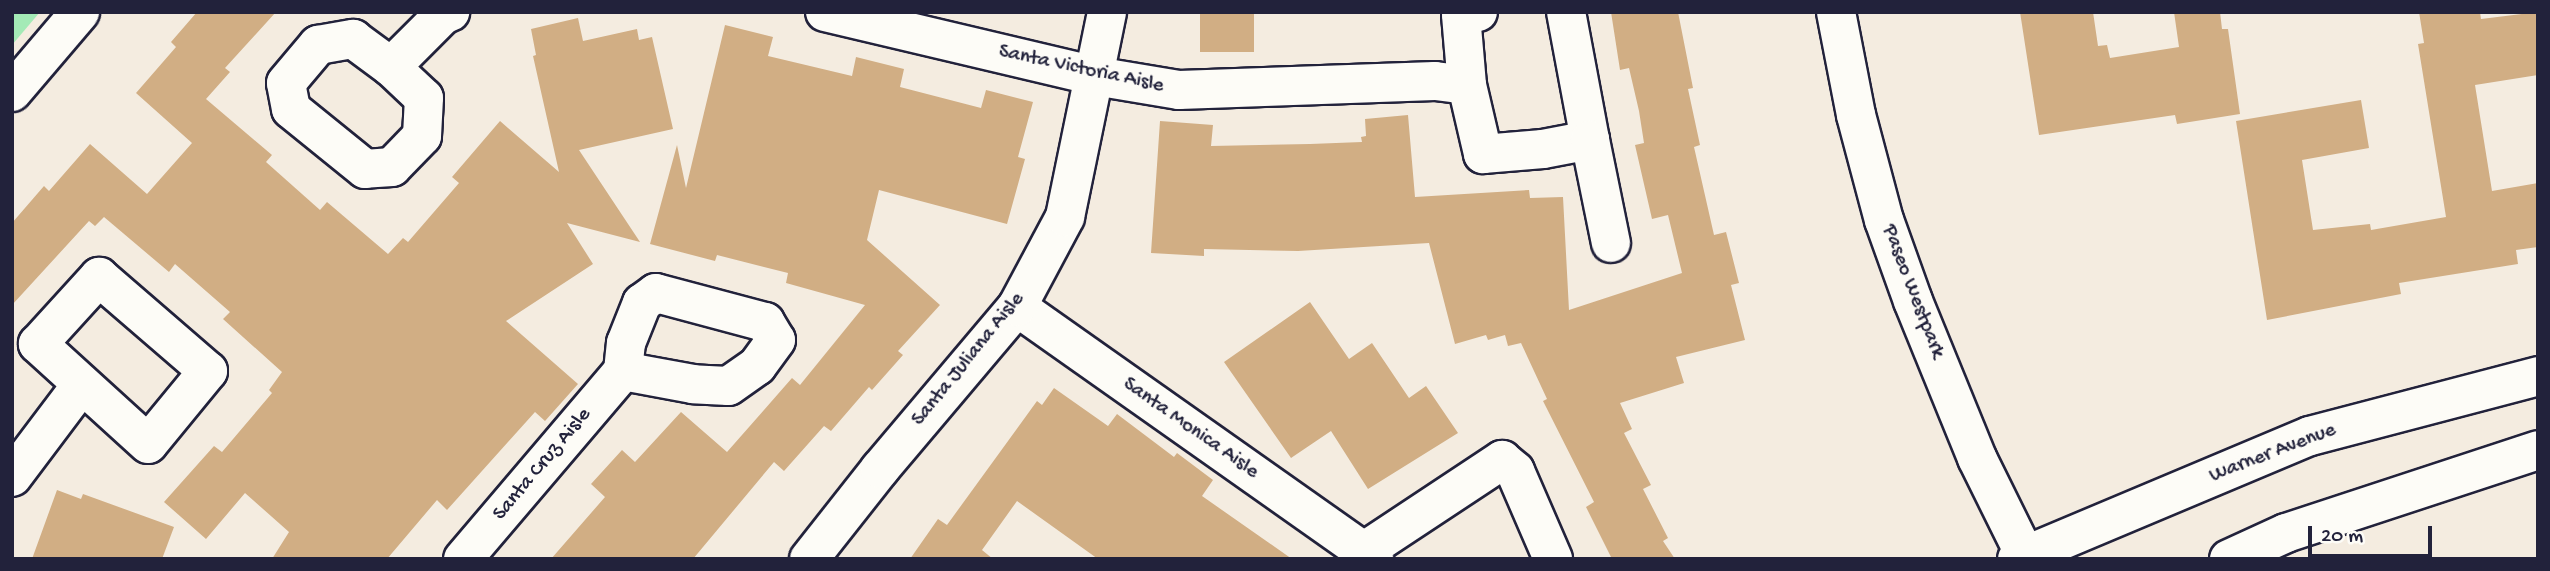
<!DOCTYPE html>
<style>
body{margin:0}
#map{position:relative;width:2550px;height:571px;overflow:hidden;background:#f4ece0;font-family:"Gochi Hand",sans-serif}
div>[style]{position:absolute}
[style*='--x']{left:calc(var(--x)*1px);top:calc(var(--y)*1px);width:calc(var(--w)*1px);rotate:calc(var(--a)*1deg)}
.green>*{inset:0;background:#a4eab6}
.building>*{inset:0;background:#d1ae84;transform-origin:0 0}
.roads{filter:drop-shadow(2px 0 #22223b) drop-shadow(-2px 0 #22223b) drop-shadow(0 2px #22223b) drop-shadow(0 -2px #22223b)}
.minor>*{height:38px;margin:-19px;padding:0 19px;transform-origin:19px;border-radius:19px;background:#fdfcf7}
.tertiary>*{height:38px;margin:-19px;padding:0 19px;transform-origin:19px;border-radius:19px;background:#fdfcf7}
span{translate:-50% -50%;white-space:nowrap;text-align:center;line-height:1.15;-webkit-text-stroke:6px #fdfcf7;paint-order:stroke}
.street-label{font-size:21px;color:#22223b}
.frame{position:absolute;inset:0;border:14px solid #22223b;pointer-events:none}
.scale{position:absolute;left:2308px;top:526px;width:124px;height:32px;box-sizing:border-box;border:4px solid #22223b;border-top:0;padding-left:9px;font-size:21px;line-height:24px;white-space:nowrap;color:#22223b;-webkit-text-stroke:5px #fdfcf7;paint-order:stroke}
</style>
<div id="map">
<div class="green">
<div style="clip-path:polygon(12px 12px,40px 12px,12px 45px)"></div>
</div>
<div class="building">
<div style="clip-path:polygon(197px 12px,276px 12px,225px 68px,230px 72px,206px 99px,272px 155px,266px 162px,320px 210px,327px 202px,388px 254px,403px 238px,408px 242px,459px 183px,452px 177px,500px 121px,559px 172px,533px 56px,536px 55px,531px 29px,578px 18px,583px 41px,637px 29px,639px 40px,652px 37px,673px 129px,579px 150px,640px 242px,567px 223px,593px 264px,506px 321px,578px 384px,545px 421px,535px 412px,447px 510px,437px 500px,387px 559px,272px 559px,289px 532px,245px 493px,206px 539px,164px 502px,214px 446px,222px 452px,272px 393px,269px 390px,282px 372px,223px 319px,230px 312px,175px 264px,169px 272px,104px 217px,95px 226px,89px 221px,12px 305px,12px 223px,44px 186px,49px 191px,90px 144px,147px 194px,192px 143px,136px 93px,176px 47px,171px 42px)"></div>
<div style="left:1200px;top:12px;width:54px;height:40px"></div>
<div style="clip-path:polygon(1611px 12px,1678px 12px,1693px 88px,1688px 89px,1700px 145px,1694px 147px,1714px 235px,1726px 232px,1739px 283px,1731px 285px,1745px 340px,1676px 357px,1684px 383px,1620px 403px,1632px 429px,1624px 433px,1651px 485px,1643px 489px,1668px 538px,1663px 541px,1675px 559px,1612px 559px,1586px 507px,1594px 502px,1543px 401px,1547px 399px,1521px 343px,1508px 346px,1505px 335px,1488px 340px,1486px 335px,1455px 344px,1429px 243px,1298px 251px,1204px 249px,1204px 256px,1151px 253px,1160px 121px,1213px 125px,1211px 146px,1310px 144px,1362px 142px,1361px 137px,1366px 136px,1365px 119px,1408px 115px,1415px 197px,1529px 190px,1530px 198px,1563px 197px,1569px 310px,1682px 273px,1668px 215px,1652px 219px,1635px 145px,1644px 143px,1639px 111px,1629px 68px,1620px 70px)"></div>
<div style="clip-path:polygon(2020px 12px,2093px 12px,2098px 46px,2107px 45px,2110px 58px,2179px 47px,2174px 12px,2220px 12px,2222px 29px,2228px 29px,2240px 114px,2177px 124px,2175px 115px,2039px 135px)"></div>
<div style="clip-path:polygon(2419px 12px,2480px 12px,2481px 19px,2538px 12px,2538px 75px,2475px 85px,2492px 191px,2538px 183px,2538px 247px,2516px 250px,2518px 264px,2399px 283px,2401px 294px,2267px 320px,2236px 121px,2361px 100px,2369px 148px,2302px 160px,2313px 230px,2370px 224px,2371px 230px,2446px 217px,2418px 44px,2424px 43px)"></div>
<div style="clip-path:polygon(725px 25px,773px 37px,768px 56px,852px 76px,856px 57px,904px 69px,900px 87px,981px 108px,986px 90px,1033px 102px,1018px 157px,1025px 159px,1007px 224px,879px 190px,867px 240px,940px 305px,898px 351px,903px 355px,872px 390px,869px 387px,831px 431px,824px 426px,784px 471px,774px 462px,693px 559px,551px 559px,605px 497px,591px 484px,622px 450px,635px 462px,681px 412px,727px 452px,792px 378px,800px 385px,865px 305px,786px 283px,788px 273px,717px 255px,715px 261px,650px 244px,677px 145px,686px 188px)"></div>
<div style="clip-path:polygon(1310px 302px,1349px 359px,1372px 343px,1409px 398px,1426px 386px,1458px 433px,1368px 489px,1331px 431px,1291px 458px,1224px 362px)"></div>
<div style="clip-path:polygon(1054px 388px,1108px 426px,1117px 414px,1174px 457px,1177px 453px,1213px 480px,1202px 496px,1292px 559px,1098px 559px,1017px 501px,982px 550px,993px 559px,910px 559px,938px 519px,947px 525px,1037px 401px,1042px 405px)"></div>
<div style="clip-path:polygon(57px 490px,81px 499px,83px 494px,174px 527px,162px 559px,32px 559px)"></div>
</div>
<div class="roads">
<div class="minor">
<div style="--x:825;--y:12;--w:277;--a:13.3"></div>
<div style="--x:1095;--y:76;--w:85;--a:9.5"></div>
<div style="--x:1179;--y:90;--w:256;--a:-2"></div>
<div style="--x:1435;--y:81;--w:32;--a:7"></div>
<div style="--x:1478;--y:12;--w:17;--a:170"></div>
<div style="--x:1461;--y:15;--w:70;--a:85.1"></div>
<div style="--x:1467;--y:85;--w:71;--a:76.9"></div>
<div style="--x:1483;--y:154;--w:60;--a:-4.8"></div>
<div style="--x:1543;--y:149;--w:48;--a:-10.8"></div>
<div style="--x:1590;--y:140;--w:130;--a:-100.6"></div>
<div style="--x:353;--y:39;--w:47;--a:36.4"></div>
<div style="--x:391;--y:67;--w:45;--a:43.2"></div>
<div style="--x:424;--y:98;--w:38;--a:93"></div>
<div style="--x:422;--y:136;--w:43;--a:134.1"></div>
<div style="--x:392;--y:167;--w:27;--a:176"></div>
<div style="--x:365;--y:169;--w:95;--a:-141"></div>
<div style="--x:291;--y:109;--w:26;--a:-101"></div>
<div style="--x:286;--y:83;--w:50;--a:-49.9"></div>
<div style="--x:318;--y:45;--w:36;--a:-10"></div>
<div style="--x:391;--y:67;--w:74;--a:-45"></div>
<div style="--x:443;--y:15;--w:8;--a:-23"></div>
<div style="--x:12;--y:92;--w:105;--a:-49.6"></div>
<div style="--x:1590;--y:140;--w:105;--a:78.5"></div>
<div style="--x:99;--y:277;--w:144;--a:40.8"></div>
<div style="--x:208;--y:371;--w:94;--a:129.4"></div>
<div style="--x:148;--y:444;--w:149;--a:-137.7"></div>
<div style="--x:38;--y:344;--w:91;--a:-47.7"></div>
<div style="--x:1017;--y:307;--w:437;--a:35.2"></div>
<div style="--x:12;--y:477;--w:116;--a:-53"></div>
<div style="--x:1363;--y:552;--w:167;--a:-33.5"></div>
<div style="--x:1502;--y:460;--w:17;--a:40"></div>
<div style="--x:1515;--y:471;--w:96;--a:66.6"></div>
<div style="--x:463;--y:559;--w:247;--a:-49.6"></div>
<div style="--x:623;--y:371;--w:28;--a:-84"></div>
<div style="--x:626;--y:343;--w:43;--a:-68.2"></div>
<div style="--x:642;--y:303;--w:17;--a:-36"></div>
<div style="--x:656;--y:293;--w:113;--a:14.9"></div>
<div style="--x:765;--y:322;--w:21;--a:59"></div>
<div style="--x:776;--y:340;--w:32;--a:126"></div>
<div style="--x:757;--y:366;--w:35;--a:145"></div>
<div style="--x:728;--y:386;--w:35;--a:-177"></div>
<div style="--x:693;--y:384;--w:71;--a:-169.5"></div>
<div style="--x:809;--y:559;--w:115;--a:-51.7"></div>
<div style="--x:880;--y:469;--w:212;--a:-49.8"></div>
<div style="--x:1017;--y:307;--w:102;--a:-61.9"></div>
<div style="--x:1065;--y:217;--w:209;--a:-78.4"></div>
</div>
<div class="tertiary">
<div style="--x:1836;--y:12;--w:105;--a:79"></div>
<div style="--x:1856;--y:115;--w:109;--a:75.1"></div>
<div style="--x:1884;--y:220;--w:86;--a:70.3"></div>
<div style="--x:1913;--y:301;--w:170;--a:67.8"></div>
<div style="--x:1977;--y:458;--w:113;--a:63.7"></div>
<div style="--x:2017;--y:559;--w:318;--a:-22.8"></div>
<div style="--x:2310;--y:436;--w:236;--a:-14.7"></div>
<div style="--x:2229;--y:559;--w:63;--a:-24.5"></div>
<div style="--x:2286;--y:533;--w:265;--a:-18.2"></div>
</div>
</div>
<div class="street-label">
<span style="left:1081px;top:70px;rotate:12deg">Santa Victoria Aisle</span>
<span style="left:1912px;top:292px;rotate:69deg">Paseo Westpark</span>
<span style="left:969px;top:360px;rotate:-51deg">Santa Juliana Aisle</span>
<span style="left:1190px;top:429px;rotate:35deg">Santa Monica Aisle</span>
<span style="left:2273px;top:454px;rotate:-21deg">Warner Avenue</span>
<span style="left:543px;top:465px;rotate:-50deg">Santa Cruz Aisle</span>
</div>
<div class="frame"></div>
<div class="scale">20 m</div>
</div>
